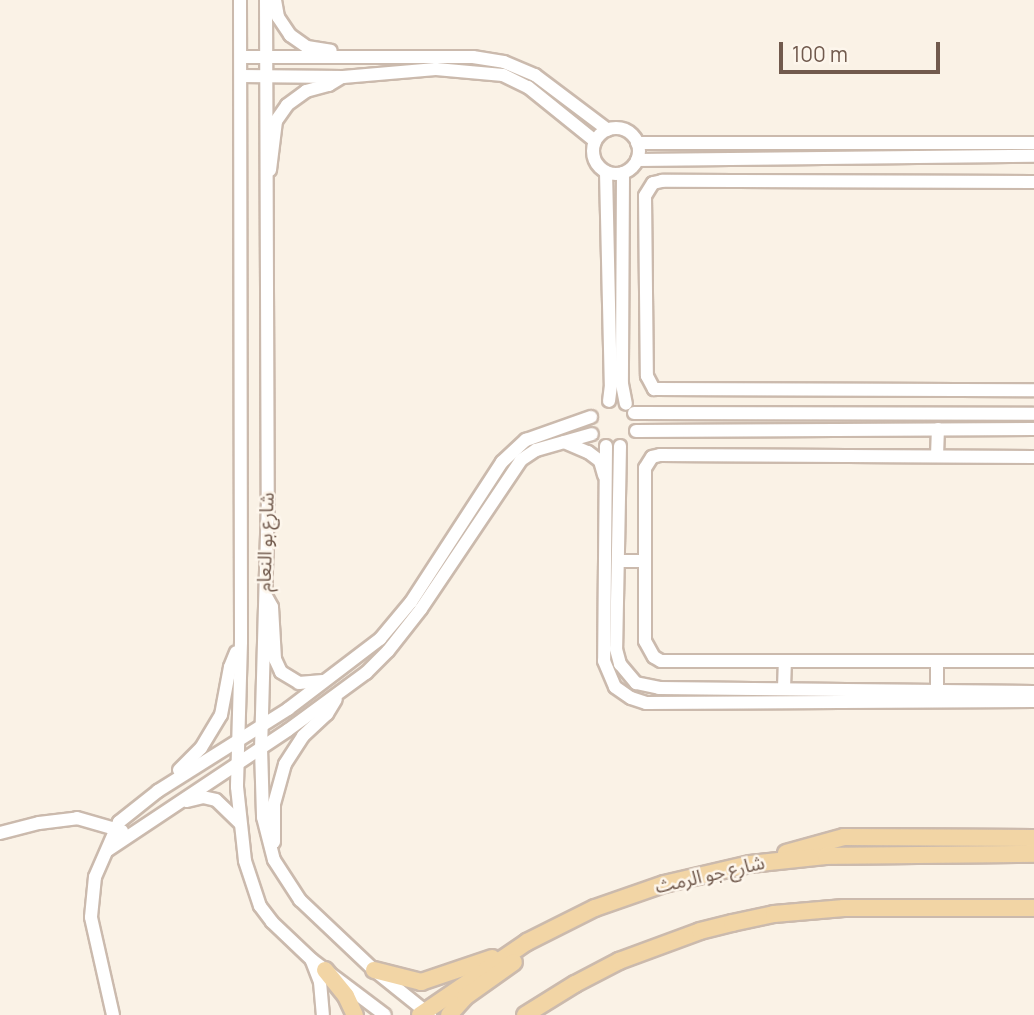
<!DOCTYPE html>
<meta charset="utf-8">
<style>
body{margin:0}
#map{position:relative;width:1034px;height:1015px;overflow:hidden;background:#faf2e6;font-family:Manrope,"Noto Sans Arabic",sans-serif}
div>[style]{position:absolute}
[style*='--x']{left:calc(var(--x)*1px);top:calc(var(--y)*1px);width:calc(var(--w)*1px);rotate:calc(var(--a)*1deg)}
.roads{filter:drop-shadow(2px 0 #cbbaad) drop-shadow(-2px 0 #cbbaad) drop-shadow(0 2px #cbbaad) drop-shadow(0 -2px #cbbaad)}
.minor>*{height:12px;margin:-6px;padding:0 6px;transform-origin:6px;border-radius:6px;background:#fff}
.minor>.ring{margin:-6px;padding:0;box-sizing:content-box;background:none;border:12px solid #fff;border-radius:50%}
.major>*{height:16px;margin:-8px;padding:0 8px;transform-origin:8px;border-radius:8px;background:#f2d5a5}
span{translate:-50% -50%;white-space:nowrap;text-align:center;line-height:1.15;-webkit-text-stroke:5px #fdf6ec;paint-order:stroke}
.street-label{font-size:19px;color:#715a4d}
.scale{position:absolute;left:779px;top:42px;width:161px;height:32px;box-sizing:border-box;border:4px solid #715a4d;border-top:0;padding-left:9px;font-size:21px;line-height:24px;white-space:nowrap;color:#715a4d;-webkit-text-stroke:5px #fdf6ec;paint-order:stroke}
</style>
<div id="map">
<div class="roads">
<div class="minor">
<div style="--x:240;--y:0;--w:642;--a:89.91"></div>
<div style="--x:241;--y:642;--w:145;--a:91.6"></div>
<div style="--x:237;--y:787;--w:74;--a:83.8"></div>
<div style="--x:245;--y:861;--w:47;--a:71.6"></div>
<div style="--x:260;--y:906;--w:20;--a:53"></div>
<div style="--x:272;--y:922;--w:55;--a:43.5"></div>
<div style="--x:312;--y:960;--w:91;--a:37"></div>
<div style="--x:266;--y:0;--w:499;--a:89.8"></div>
<div style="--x:268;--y:499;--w:249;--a:91.6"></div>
<div style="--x:261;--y:748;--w:69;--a:88.3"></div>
<div style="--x:263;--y:817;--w:44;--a:75.7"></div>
<div style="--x:274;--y:860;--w:48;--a:57"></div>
<div style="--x:300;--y:900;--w:102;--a:43.4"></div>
<div style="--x:374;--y:970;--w:72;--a:38.8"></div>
<div style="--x:275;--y:0;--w:17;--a:80"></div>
<div style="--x:278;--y:17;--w:22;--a:56"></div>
<div style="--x:290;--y:35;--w:21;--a:35"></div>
<div style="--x:307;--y:47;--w:24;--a:9"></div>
<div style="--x:242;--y:57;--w:231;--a:0"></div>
<div style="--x:473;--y:57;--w:31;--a:9"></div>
<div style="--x:504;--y:62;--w:34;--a:23"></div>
<div style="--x:535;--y:75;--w:91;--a:37"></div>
<div style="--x:241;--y:76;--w:102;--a:0.6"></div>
<div style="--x:343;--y:77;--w:93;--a:-4.9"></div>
<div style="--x:436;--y:69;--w:67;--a:5.1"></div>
<div style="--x:503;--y:75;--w:28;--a:26"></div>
<div style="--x:528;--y:87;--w:86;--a:38.9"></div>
<div class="ring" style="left:593px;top:128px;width:34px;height:34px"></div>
<div style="--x:637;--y:143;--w:397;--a:0"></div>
<div style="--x:637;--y:160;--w:397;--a:-0.6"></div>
<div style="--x:270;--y:170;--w:49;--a:-83"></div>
<div style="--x:276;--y:121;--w:19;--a:-55"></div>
<div style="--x:287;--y:105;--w:24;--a:-36"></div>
<div style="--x:306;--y:91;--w:24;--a:-15"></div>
<div style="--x:329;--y:85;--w:15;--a:-32"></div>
<div style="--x:606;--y:172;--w:213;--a:88.7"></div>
<div style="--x:611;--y:385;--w:16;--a:97"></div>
<div style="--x:623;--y:173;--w:211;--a:90.3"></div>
<div style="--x:622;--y:384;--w:20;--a:79"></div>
<div style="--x:1034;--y:182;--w:372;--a:-179.8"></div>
<div style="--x:662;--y:181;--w:9;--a:167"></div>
<div style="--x:653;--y:183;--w:15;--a:122"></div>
<div style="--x:645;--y:196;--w:180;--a:89.4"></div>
<div style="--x:647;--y:376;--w:15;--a:62"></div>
<div style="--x:654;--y:389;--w:380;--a:0.2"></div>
<div style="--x:634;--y:413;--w:400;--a:0.1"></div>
<div style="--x:636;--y:431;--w:398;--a:-0.3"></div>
<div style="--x:564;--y:442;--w:26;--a:23"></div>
<div style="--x:588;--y:452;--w:15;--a:37"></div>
<div style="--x:600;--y:461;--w:15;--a:74"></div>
<div style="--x:606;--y:446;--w:215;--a:90.5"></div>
<div style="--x:604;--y:661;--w:28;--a:67"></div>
<div style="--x:615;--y:687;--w:19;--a:35"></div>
<div style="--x:631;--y:698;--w:16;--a:18"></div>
<div style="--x:646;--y:703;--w:388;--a:-0.3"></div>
<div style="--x:620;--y:446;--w:203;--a:91.1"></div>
<div style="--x:616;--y:649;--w:16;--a:75"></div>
<div style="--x:620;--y:664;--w:25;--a:50"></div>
<div style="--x:636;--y:683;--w:24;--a:12"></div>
<div style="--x:659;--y:688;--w:375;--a:0.6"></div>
<div style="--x:937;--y:456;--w:27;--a:-88"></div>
<div style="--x:1034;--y:457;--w:374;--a:-179.7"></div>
<div style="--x:660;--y:455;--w:8;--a:166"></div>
<div style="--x:652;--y:457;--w:13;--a:122"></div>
<div style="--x:645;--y:468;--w:173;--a:90"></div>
<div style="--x:645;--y:641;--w:18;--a:61"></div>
<div style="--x:654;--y:657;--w:8;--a:30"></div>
<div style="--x:661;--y:661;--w:373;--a:0"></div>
<div style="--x:618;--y:561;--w:27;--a:0"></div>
<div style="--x:267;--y:598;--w:10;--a:61"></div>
<div style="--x:272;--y:607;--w:52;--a:86.7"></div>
<div style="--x:275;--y:659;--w:14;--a:65"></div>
<div style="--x:281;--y:672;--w:21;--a:31"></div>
<div style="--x:299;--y:683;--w:24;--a:-5"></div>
<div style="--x:784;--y:688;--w:26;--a:-88"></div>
<div style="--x:937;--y:691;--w:30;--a:-90"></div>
<div style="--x:179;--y:770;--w:31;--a:-45"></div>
<div style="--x:201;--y:748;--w:39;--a:-59"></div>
<div style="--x:221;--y:715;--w:49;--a:-79.4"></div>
<div style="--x:230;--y:667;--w:16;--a:-68"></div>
<div style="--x:187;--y:801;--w:16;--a:-14"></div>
<div style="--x:203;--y:797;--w:13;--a:13"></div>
<div style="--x:216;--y:800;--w:33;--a:44"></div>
<div style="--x:0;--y:833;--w:40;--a:-14.4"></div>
<div style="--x:39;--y:823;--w:38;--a:-7"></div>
<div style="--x:77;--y:818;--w:47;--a:16.1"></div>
<div style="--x:274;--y:842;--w:38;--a:-90"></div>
<div style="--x:274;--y:804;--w:41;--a:-74.6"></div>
<div style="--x:285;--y:764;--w:33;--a:-57"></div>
<div style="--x:303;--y:736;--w:33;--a:-43"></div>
<div style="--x:327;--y:714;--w:17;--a:-59"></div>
<div style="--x:108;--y:850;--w:216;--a:-33.7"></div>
<div style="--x:288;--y:730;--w:97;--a:-36.2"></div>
<div style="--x:366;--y:673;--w:31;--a:-45"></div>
<div style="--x:388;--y:651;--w:53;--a:-51.8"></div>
<div style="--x:421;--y:609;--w:179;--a:-56.1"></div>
<div style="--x:521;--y:460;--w:18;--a:-34"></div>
<div style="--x:536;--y:450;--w:58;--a:-15.9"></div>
<div style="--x:312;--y:961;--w:22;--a:69"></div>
<div style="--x:320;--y:982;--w:33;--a:85"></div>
<div style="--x:113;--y:1015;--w:100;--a:-102.7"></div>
<div style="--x:91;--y:917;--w:40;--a:-84.3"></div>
<div style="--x:95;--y:877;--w:60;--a:-66.4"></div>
<div style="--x:119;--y:822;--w:50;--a:-38.5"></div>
<div style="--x:158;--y:791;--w:154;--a:-32.2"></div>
<div style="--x:288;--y:709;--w:116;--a:-37.3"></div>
<div style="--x:380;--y:639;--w:48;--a:-50"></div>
<div style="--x:411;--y:602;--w:167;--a:-57"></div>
<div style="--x:502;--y:462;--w:33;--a:-43"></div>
<div style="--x:526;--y:440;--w:69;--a:-19.5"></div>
</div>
<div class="major">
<div style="--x:786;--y:853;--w:60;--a:-15.4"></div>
<div style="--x:844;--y:837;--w:190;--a:0.3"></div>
<div style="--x:325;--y:970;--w:33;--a:51"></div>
<div style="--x:346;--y:996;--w:21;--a:65"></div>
<div style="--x:374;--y:970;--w:49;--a:14.3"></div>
<div style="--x:421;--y:982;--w:75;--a:-18.7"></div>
<div style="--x:420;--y:1015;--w:130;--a:-34.3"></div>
<div style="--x:527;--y:942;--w:76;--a:-26.6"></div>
<div style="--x:595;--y:908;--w:73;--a:-19.2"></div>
<div style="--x:664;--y:884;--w:88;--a:-13.1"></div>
<div style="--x:750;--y:864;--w:76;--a:-6"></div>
<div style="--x:826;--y:856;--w:208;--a:-0.6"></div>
<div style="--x:449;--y:1015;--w:24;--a:-48"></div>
<div style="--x:465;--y:997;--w:60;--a:-35.5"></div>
<div style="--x:525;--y:1015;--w:59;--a:-31.8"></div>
<div style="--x:575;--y:984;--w:50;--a:-27.6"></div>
<div style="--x:619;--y:961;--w:86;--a:-20.3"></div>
<div style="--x:700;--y:931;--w:33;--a:-14"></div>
<div style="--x:732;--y:923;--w:43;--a:-12.1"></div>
<div style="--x:774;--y:914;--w:70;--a:-4.9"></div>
<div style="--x:844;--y:908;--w:190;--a:0"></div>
</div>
</div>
<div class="street-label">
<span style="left:266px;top:542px;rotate:-88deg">شارع بو النعام</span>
<span style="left:710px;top:875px;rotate:-13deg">شارع جو الرمث</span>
</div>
<div class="scale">100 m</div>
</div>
